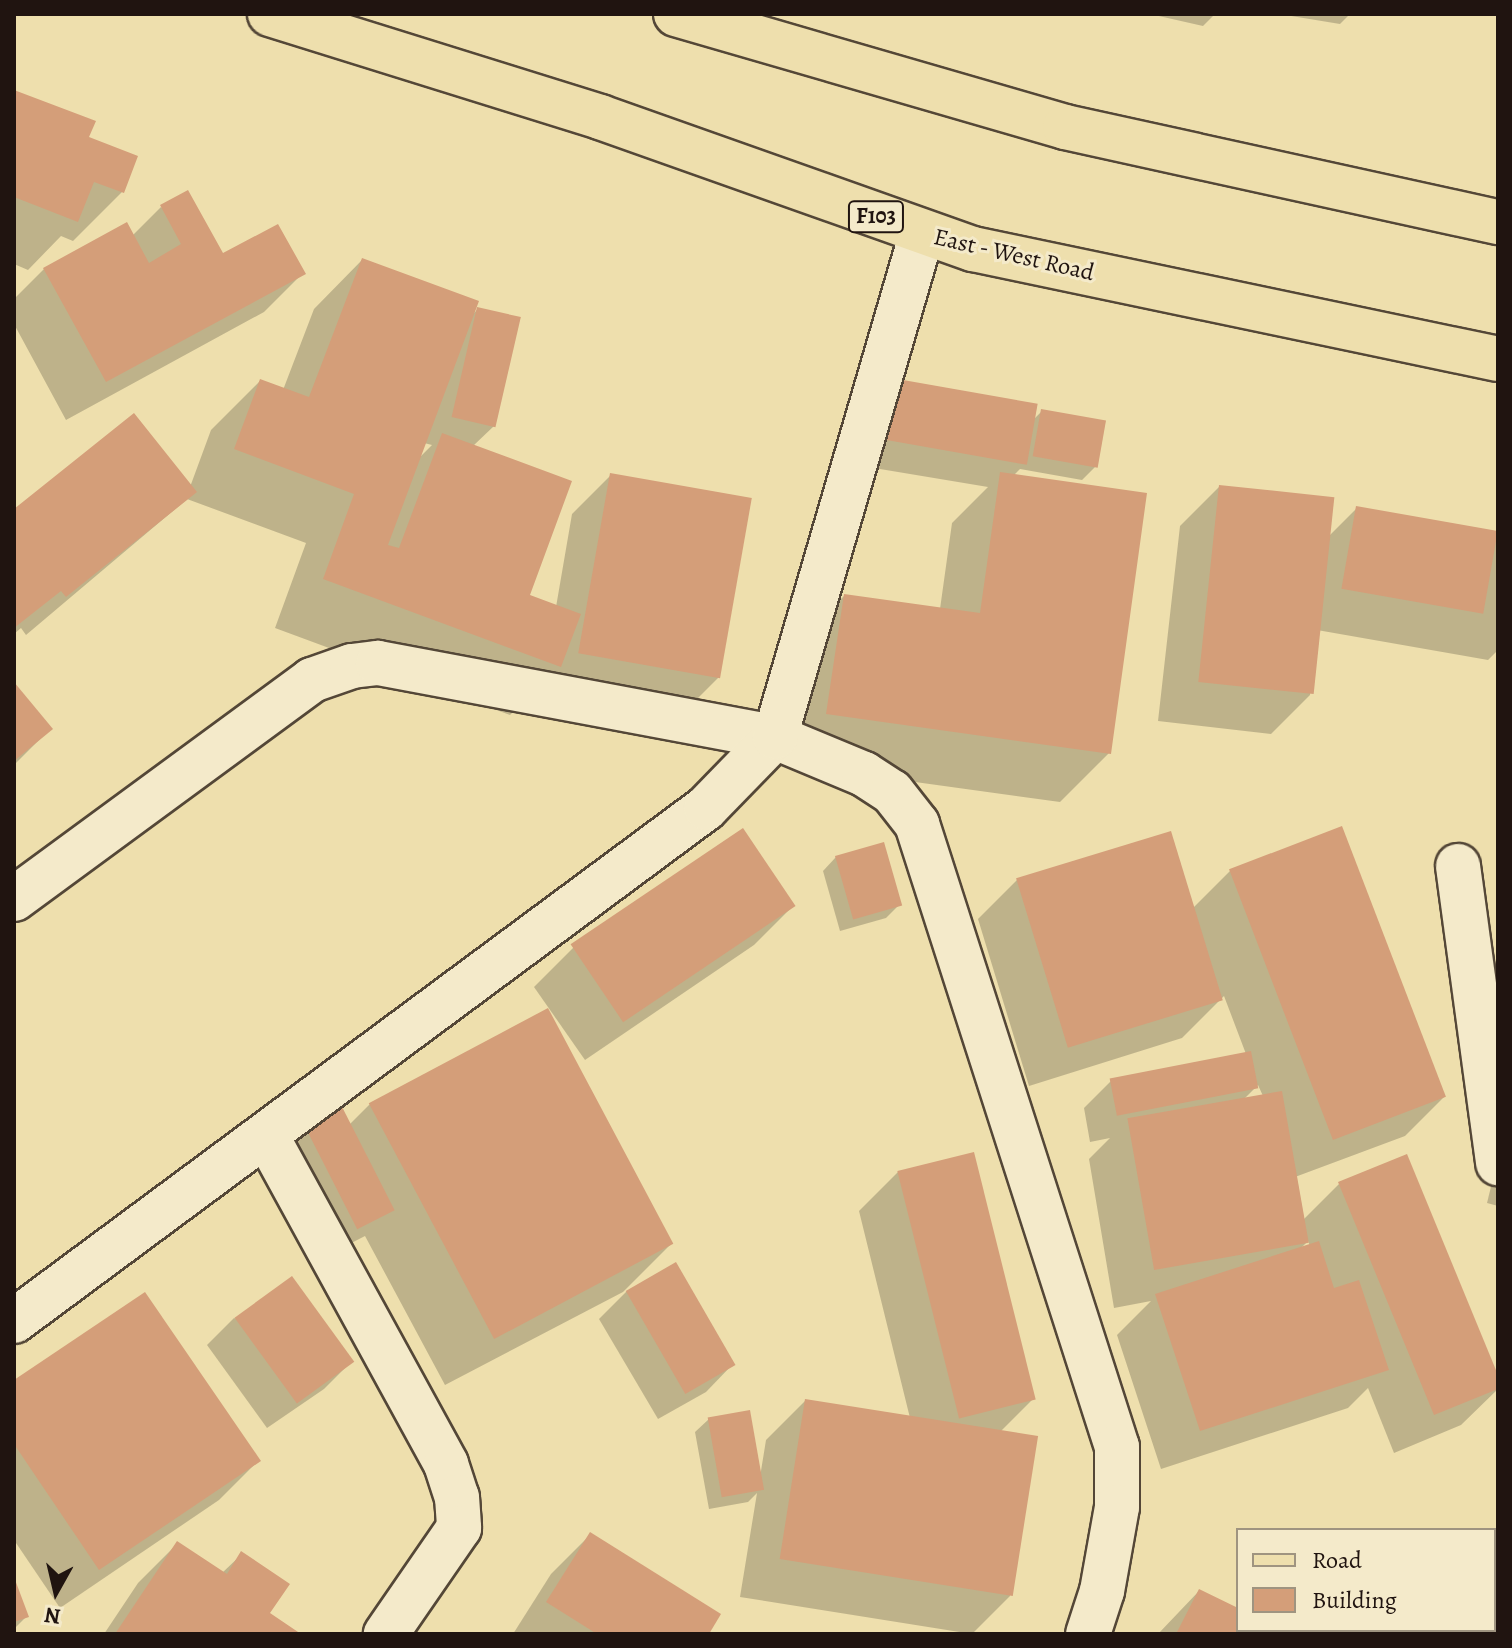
<!DOCTYPE html>
<style>
body{margin:0}
#map{position:relative;width:1512px;height:1648px;overflow:hidden;background:#eedfad;font-family:Alegreya,serif}
div>[style]{position:absolute}
[style*='--x']{left:calc(var(--x)*1px);top:calc(var(--y)*1px);width:calc(var(--w)*1px);rotate:calc(var(--a)*1deg)}
.shadow>*{inset:0;background:#0003}
.building>*{inset:0;background:#d49e79;transform-origin:0 0}
.roads{filter:drop-shadow(2px 0 #544737) drop-shadow(-2px 0 #544737) drop-shadow(0 2px #544737) drop-shadow(0 -2px #544737)}
.minor>*{height:44px;margin:-22px;padding:0 22px;transform-origin:22px;border-radius:22px;background:#f4eaca}
.major>*{height:44px;margin:-22px;padding:0 22px;transform-origin:22px;border-radius:22px;background:#eedfad}
span{translate:-50% -50%;white-space:nowrap;text-align:center;line-height:1.15;-webkit-text-stroke:6px #f4eaca;paint-order:stroke}
.shield-label span{padding:2px 6px;background:#f4eaca;border:2px solid;border-radius:6px;-webkit-text-stroke-width:0}
.shield-label{font-size:22px;color:#201410;font-weight:700}
.street-label{font-size:24px;color:#201410}
.frame{position:absolute;inset:0;border:16px solid #201410;pointer-events:none}
.legend{position:absolute;left:1236px;top:1528px;width:260px;height:104px;box-sizing:border-box;background:#f4eaca;border:2px solid #9f9480;margin:0;padding:10px 14px;list-style:none;font-size:24px;color:#201410}
.legend li{display:flex;align-items:center;gap:16px;height:40px}
.legend b{width:40px;border:2px solid #9f9480}
.north{position:absolute;left:16px;top:1552px;width:80px;height:80px;-webkit-text-stroke:6px #f4eaca;paint-order:stroke;rotate:188deg;font-size:22px;font-weight:700;line-height:32px;text-align:center;color:#201410}
.north::after{content:'';display:block;margin:auto;width:28px;height:36px;background:#201410;clip-path:polygon(50% 0,100% 100%,50% 72%,0 100%)}
</style>
<div id="map">
<div class="shadow">
<div style="clip-path:polygon(1150px 14px,1215px 14px,1203px 26px)"></div>
<div style="clip-path:polygon(1279px 14px,1350px 14px,1340px 24px)"></div>
<div style="clip-path:polygon(14px 92px,87px 138px,122px 192px,73px 241px,61px 236px,28px 270px,14px 264px)"></div>
<div style="clip-path:polygon(161px 207px,223px 256px,303px 273px,264px 312px,66px 420px,14px 324px,14px 299px,44px 269px,132px 236px)"></div>
<div style="clip-path:polygon(evenodd,362px 260px,472px 315px,478px 309px,494px 426px,473px 446px,527px 596px,556px 607px,572px 514px,611px 475px,719px 677px,680px 716px,542px 683px,510px 715px,275px 628px,306px 543px,187px 499px,26px 635px,21px 628px,14px 634px,14px 512px,190px 487px,211px 430px,260px 381px,283px 390px,314px 309px,362px 260px,424px 443px,432px 445px,418px 459px,424px 443px)"></div>
<div style="clip-path:polygon(860px 406px,1033px 420px,1042px 411px,1095px 467px,1082px 480px,1020px 469px,1013px 476px,1109px 753px,1060px 802px,778px 763px,795px 645px,844px 596px,940px 609px,952px 523px,988px 487px,850px 464px)"></div>
<div style="clip-path:polygon(1219px 487px,1328px 537px,1357px 508px,1498px 533px,1498px 650px,1488px 660px,1317px 630px,1310px 695px,1271px 734px,1158px 721px,1180px 526px)"></div>
<div style="clip-path:polygon(14px 685px,51px 728px,14px 765px)"></div>
<div style="clip-path:polygon(742px 831px,793px 906px,754px 945px,585px 1060px,534px 987px,573px 948px)"></div>
<div style="clip-path:polygon(836px 857px,900px 904px,886px 918px,840px 931px,823px 871px)"></div>
<div style="clip-path:polygon(evenodd,1230px 871px,1444px 1097px,1405px 1136px,1295px 1177px,1303px 1220px,1339px 1184px,1498px 1381px,1498px 1389px,1461px 1425px,1394px 1453px,1368px 1388px,1348px 1408px,1161px 1469px,1117px 1335px,1151px 1301px,1114px 1308px,1089px 1159px,1110px 1138px,1090px 1142px,1084px 1108px,1111px 1081px,1246px 1054px,1224px 996px,1182px 1038px,1029px 1086px,978px 919px,1017px 880px,1193px 908px,1230px 871px,1258px 1085px,1263px 1096px,1243px 1100px,1258px 1085px,1230px 871px,1308px 1241px,1310px 1246px,1299px 1250px,1308px 1241px)"></div>
<div style="clip-path:polygon(370px 1104px,672px 1243px,623px 1292px,445px 1385px,365px 1236px,328px 1255px,274px 1144px,301px 1117px,349px 1125px)"></div>
<div style="clip-path:polygon(1498px 1158px,1498px 1206px,1487px 1203px)"></div>
<div style="clip-path:polygon(898px 1172px,1033px 1399px,1000px 1432px,1010px 1596px,972px 1634px,740px 1597px,757px 1493px,748px 1502px,709px 1509px,695px 1432px,709px 1419px,760px 1477px,766px 1440px,805px 1401px,910px 1418px,859px 1211px)"></div>
<div style="clip-path:polygon(675px 1264px,733px 1364px,706px 1392px,658px 1419px,599px 1319px,626px 1292px)"></div>
<div style="clip-path:polygon(234px 1318px,351px 1362px,324px 1389px,267px 1428px,207px 1345px)"></div>
<div style="clip-path:polygon(14px 1382px,258px 1461px,219px 1500px,60px 1608px,14px 1540px)"></div>
<div style="clip-path:polygon(590px 1535px,706px 1634px,513px 1634px,551px 1574px)"></div>
<div style="clip-path:polygon(177px 1544px,222px 1573px,242px 1554px,267px 1614px,297px 1634px,104px 1634px,138px 1583px)"></div>
<div style="clip-path:polygon(14px 1582px,26px 1617px,14px 1629px)"></div>
<div style="clip-path:polygon(1199px 1591px,1238px 1610px,1238px 1630px,1394px 1633px,1158px 1634px)"></div>
</div>
<div class="building">
<div style="clip-path:polygon(14px 90px,96px 121px,89px 137px,138px 156px,124px 193px,94px 182px,78px 222px,14px 197px)"></div>
<div style="clip-path:polygon(188px 190px,223px 253px,278px 224px,306px 274px,106px 382px,43px 268px,127px 222px,149px 263px,181px 244px,160px 205px)"></div>
<div style="clip-path:polygon(362px 258px,479px 301px,388px 545px,399px 548px,442px 433px,572px 481px,530px 595px,581px 614px,561px 667px,323px 579px,354px 494px,234px 449px,260px 379px,309px 397px)"></div>
<div style="left:477px;top:307px;width:45px;height:113px;rotate:13deg"></div>
<div style="left:886px;top:377px;width:154px;height:62px;rotate:10deg"></div>
<div style="left:1041px;top:409px;width:66px;height:48px;rotate:10deg"></div>
<div style="clip-path:polygon(134px 413px,197px 492px,66px 597px,61px 591px,14px 628px,14px 509px)"></div>
<div style="clip-path:polygon(1000px 472px,1147px 493px,1111px 754px,826px 714px,844px 594px,980px 613px)"></div>
<div style="left:610px;top:473px;width:144px;height:183px;rotate:10deg"></div>
<div style="left:1219px;top:485px;width:116px;height:198px;rotate:6deg"></div>
<div style="left:1356px;top:506px;width:144px;height:84px;rotate:10deg"></div>
<div style="clip-path:polygon(14px 682px,53px 729px,14px 761px)"></div>
<div style="left:1342px;top:826px;width:290px;height:121px;rotate:69deg"></div>
<div style="left:743px;top:828px;width:94px;height:208px;rotate:56deg"></div>
<div style="left:1171px;top:831px;width:177px;height:162px;rotate:73deg"></div>
<div style="left:884px;top:842px;width:66px;height:51px;rotate:74deg"></div>
<div style="left:548px;top:1008px;width:267px;height:203px;rotate:62deg"></div>
<div style="left:1251px;top:1051px;width:38px;height:144px;rotate:79deg"></div>
<div style="left:1282px;top:1091px;width:154px;height:157px;rotate:80deg"></div>
<div style="left:337px;top:1097px;width:127px;height:42px;rotate:63deg"></div>
<div style="left:974px;top:1152px;width:255px;height:79px;rotate:76deg"></div>
<div style="clip-path:polygon(1407px 1154px,1498px 1375px,1498px 1389px,1434px 1415px,1338px 1182px)"></div>
<div style="clip-path:polygon(1319px 1241px,1334px 1288px,1359px 1280px,1389px 1370px,1200px 1431px,1155px 1294px)"></div>
<div style="left:676px;top:1262px;width:119px;height:58px;rotate:60deg"></div>
<div style="left:292px;top:1276px;width:106px;height:71px;rotate:54deg"></div>
<div style="clip-path:polygon(145px 1292px,261px 1461px,99px 1570px,14px 1444px,14px 1380px)"></div>
<div style="left:805px;top:1399px;width:236px;height:162px;rotate:9deg"></div>
<div style="left:750px;top:1410px;width:81px;height:43px;rotate:80deg"></div>
<div style="clip-path:polygon(590px 1532px,721px 1614px,709px 1634px,597px 1634px,546px 1602px)"></div>
<div style="clip-path:polygon(177px 1541px,227px 1574px,241px 1551px,290px 1584px,270px 1613px,301px 1634px,115px 1634px)"></div>
<div style="clip-path:polygon(14px 1577px,29px 1617px,14px 1622px)"></div>
<div style="clip-path:polygon(1199px 1589px,1238px 1608px,1238px 1630px,1397px 1632px,1176px 1634px)"></div>
</div>
<div class="roads">
<div class="minor">
<div style="--x:1458;--y:866;--w:300;--a:82.3"></div>
<div style="--x:14;--y:899;--w:370;--a:-36.3"></div>
<div style="--x:312;--y:680;--w:42;--a:-19.3"></div>
<div style="--x:352;--y:666;--w:26;--a:-7"></div>
<div style="--x:378;--y:663;--w:404;--a:10.6"></div>
<div style="--x:775;--y:737;--w:96;--a:22.6"></div>
<div style="--x:864;--y:774;--w:33;--a:33"></div>
<div style="--x:892;--y:792;--w:41;--a:52"></div>
<div style="--x:917;--y:824;--w:654;--a:72.2"></div>
<div style="--x:1117;--y:1447;--w:60;--a:90"></div>
<div style="--x:1117;--y:1507;--w:85;--a:100.1"></div>
<div style="--x:1102;--y:1591;--w:45;--a:108"></div>
<div style="--x:266;--y:1135;--w:375;--a:61.3"></div>
<div style="--x:446;--y:1464;--w:35;--a:72"></div>
<div style="--x:457;--y:1497;--w:31;--a:86"></div>
<div style="--x:459;--y:1528;--w:129;--a:124.6"></div>
<div style="--x:14;--y:1321;--w:861;--a:-36.55"></div>
<div style="--x:706;--y:808;--w:99;--a:-45.8"></div>
<div style="--x:775;--y:737;--w:525;--a:-73.74"></div>
</div>
<div class="major">
<div style="--x:270;--y:14;--w:346;--a:17.3"></div>
<div style="--x:600;--y:117;--w:396;--a:19.5"></div>
<div style="--x:973;--y:249;--w:536;--a:11.83"></div>
<div style="--x:676;--y:14;--w:405;--a:16.2"></div>
<div style="--x:1065;--y:127;--w:443;--a:12.4"></div>
</div>
</div>
<div class="shield-label">
<span style="left:876px;top:217px">F103</span>
</div>
<div class="street-label">
<span style="left:1014px;top:255px;rotate:13deg">East - West Road</span>
</div>
<div class="frame"></div>
<ul class="legend">
<li><b style="height:10px;background:#eedfad"></b>Road</li>
<li><b style="height:22px;background:#d49e79"></b>Building</li>
</ul>
<div class="north">N</div>
</div>
